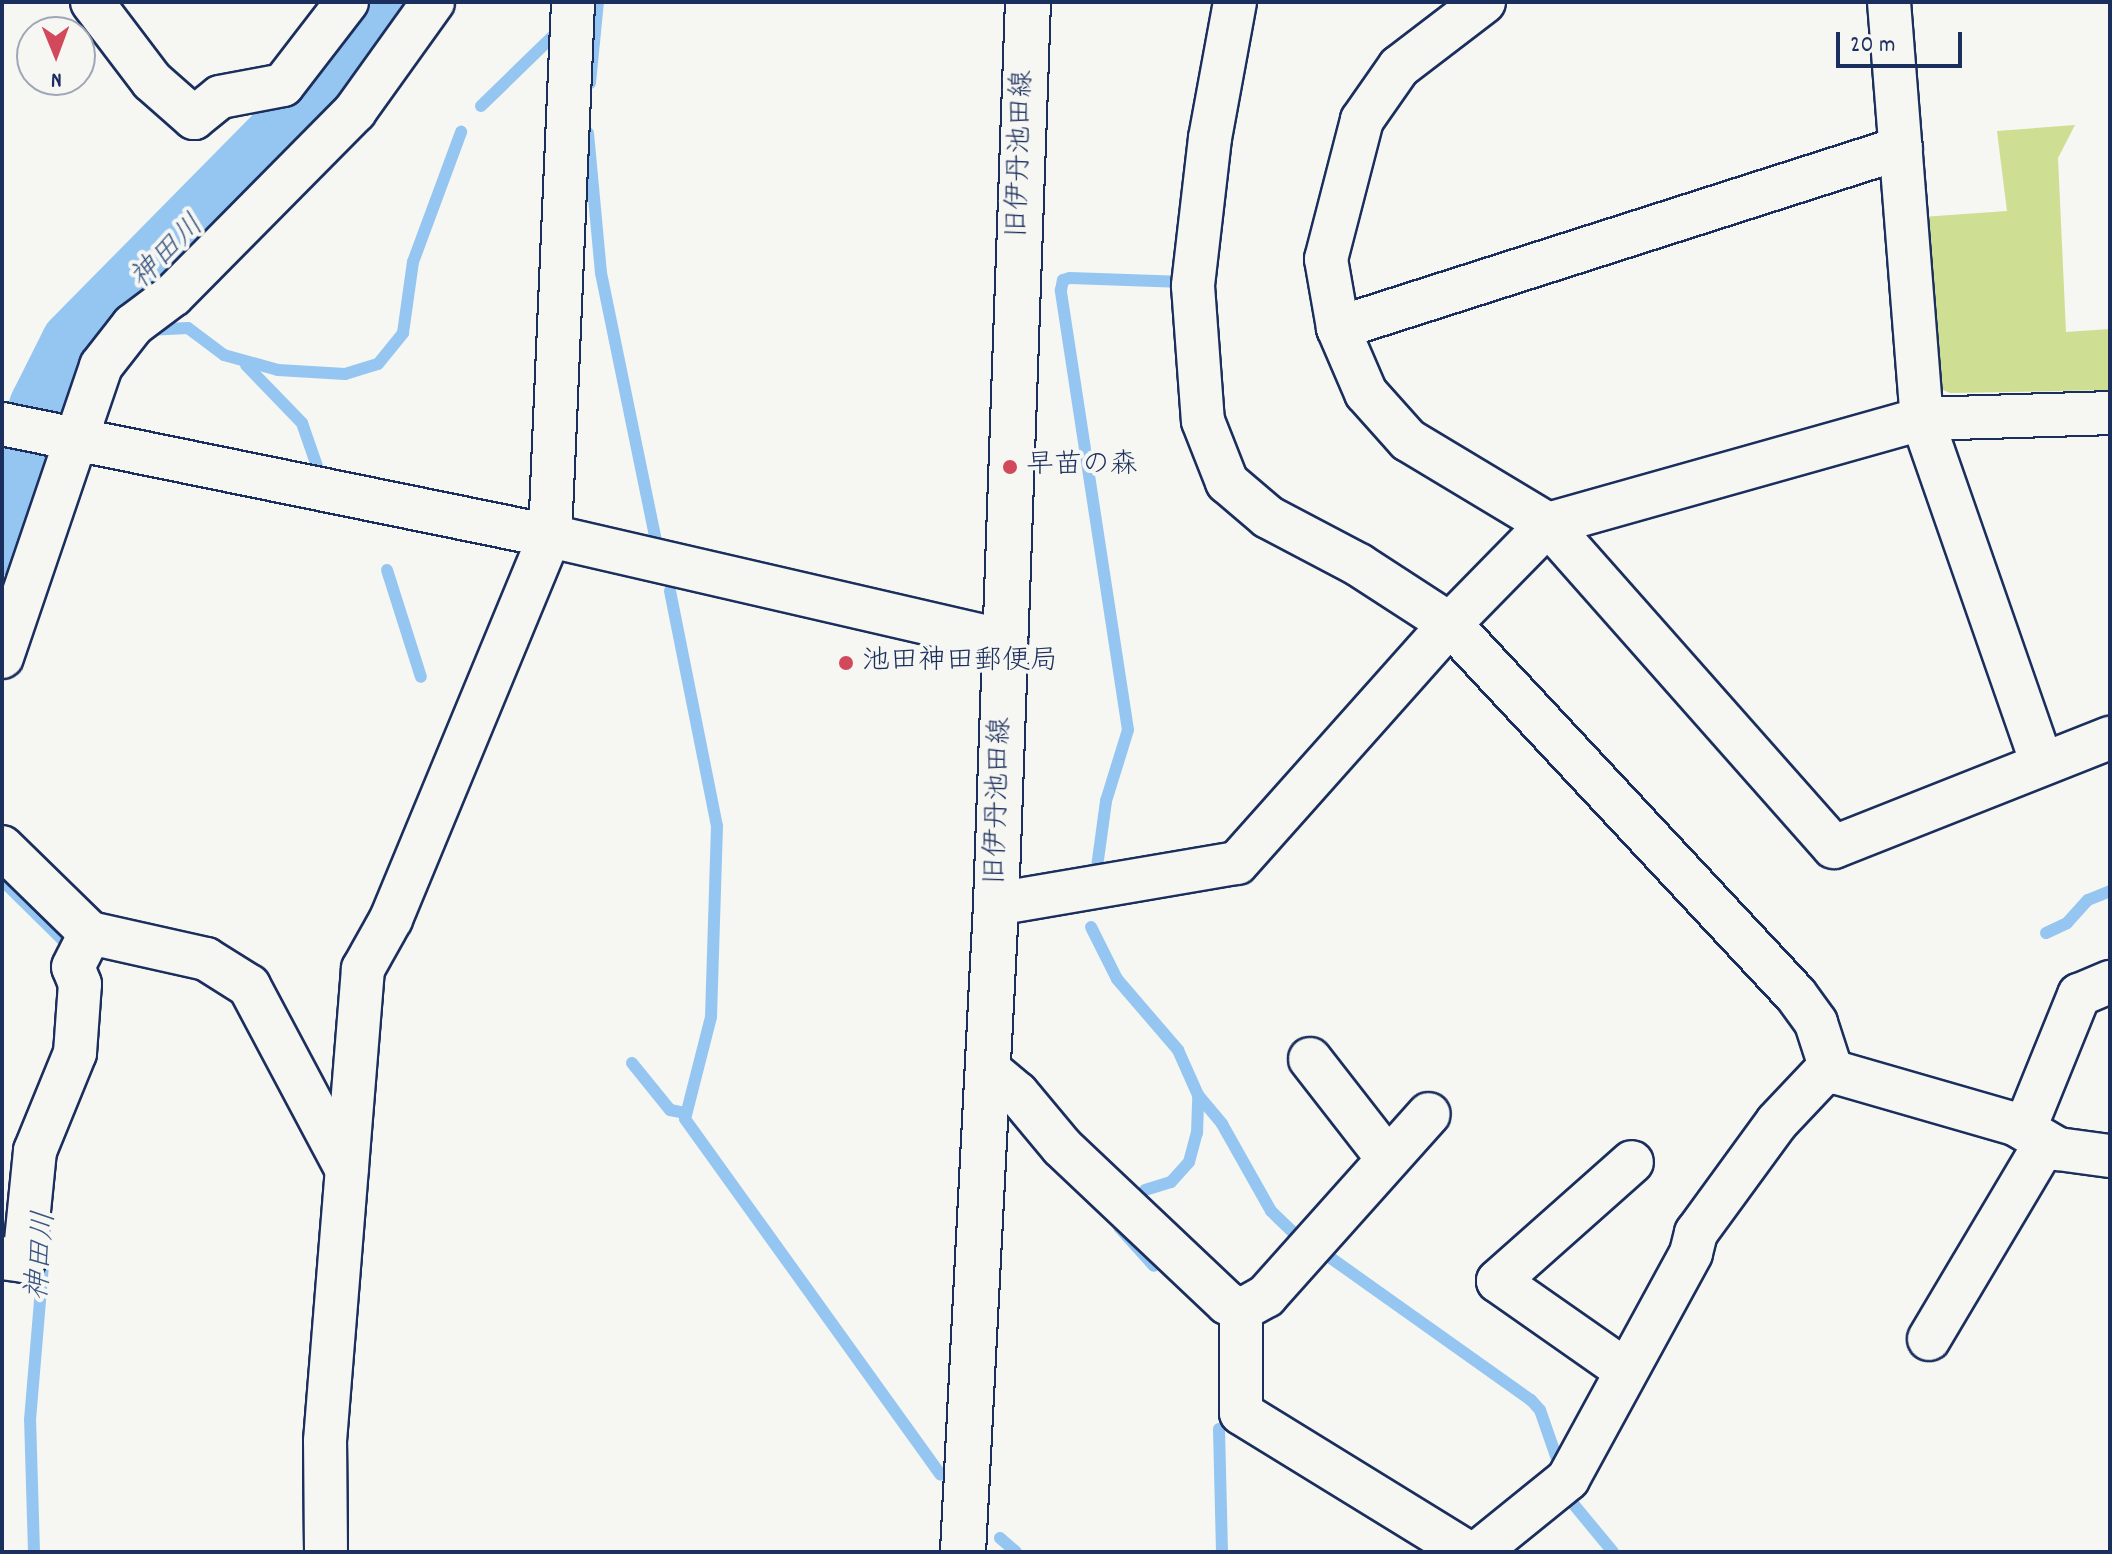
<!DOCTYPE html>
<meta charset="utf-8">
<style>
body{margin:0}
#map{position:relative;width:2112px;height:1554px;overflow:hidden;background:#f6f6f2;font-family:Dekko,"Klee One",sans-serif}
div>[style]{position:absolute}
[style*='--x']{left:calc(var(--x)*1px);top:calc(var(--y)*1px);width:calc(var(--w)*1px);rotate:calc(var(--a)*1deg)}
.green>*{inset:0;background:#cede92}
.stream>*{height:12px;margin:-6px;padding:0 6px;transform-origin:6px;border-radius:6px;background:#95c6f1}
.river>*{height:76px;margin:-38px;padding:0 38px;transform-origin:38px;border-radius:38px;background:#95c6f1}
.roads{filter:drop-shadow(2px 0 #1b2f5e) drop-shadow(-2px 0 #1b2f5e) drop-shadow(0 2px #1b2f5e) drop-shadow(0 -2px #1b2f5e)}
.street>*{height:42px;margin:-21px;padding:0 21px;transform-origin:21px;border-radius:21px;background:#f6f6f2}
.secondary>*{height:44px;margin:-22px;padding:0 22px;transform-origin:22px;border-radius:22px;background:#f6f6f2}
.dots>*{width:22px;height:22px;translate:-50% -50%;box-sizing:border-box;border:4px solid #f6f6f2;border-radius:50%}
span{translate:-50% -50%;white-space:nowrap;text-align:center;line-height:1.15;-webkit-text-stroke:8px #f6f6f2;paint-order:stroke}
.street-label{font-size:28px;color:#1b2f5e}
.poi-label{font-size:28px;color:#1b2f5e}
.left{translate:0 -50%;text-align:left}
.water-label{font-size:30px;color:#3a5583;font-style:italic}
.frame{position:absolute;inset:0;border:4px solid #1b2f5e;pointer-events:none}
.north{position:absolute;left:16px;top:16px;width:80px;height:80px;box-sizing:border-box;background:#f6f6f2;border:2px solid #9ea6b7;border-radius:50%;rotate:179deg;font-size:22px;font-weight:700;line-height:32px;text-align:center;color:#1b2f5e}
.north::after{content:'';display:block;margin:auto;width:28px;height:36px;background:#d1495b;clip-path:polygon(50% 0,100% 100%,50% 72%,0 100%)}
.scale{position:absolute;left:1836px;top:32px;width:126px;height:36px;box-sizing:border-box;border:4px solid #1b2f5e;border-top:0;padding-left:10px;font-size:24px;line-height:28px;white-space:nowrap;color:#1b2f5e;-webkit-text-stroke:6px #f6f6f2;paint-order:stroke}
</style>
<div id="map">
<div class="green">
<div style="clip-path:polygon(2075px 125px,2058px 158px,2066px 332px,2110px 329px,2110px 390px,1950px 393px,1934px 386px,1922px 217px,2007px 211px,1997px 131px)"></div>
</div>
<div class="stream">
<div style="--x:590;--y:83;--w:81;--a:-84.4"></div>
<div style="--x:481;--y:106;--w:100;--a:-44.2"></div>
<div style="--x:588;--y:133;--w:141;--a:84.7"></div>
<div style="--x:601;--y:273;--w:273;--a:78.4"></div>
<div style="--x:90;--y:330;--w:29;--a:0"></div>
<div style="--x:147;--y:330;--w:41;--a:-2.8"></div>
<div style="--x:188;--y:328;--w:45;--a:36.9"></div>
<div style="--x:224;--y:355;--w:56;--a:15.5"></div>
<div style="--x:278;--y:370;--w:67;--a:3.4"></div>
<div style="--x:345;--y:374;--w:34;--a:-17"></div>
<div style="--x:378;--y:364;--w:40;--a:-51"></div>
<div style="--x:403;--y:333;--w:72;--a:-82"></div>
<div style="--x:413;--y:262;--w:139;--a:-69.7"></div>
<div style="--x:246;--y:365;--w:81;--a:46"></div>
<div style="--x:302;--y:423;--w:46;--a:70.8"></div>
<div style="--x:387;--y:570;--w:112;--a:72.4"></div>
<div style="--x:670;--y:591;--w:240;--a:78.7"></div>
<div style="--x:717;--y:826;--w:191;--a:91.8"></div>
<div style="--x:711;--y:1017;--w:105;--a:104.3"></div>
<div style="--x:685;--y:1119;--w:438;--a:54.3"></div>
<div style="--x:1097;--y:867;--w:67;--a:-82.2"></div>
<div style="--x:1106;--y:801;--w:74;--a:-72.8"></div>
<div style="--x:1128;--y:730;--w:445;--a:-98.7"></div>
<div style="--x:1061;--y:290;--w:10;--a:-79"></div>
<div style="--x:1063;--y:280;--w:7;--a:-16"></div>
<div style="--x:1070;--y:278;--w:114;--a:2"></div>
<div style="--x:2;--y:880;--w:97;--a:44.6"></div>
<div style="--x:1091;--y:927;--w:58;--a:63.4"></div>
<div style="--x:1117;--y:979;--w:94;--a:49.3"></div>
<div style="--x:1178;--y:1050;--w:49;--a:66"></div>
<div style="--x:1198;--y:1095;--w:38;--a:50"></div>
<div style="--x:1222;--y:1124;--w:100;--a:60.6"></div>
<div style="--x:1271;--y:1211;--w:30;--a:44"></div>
<div style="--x:2046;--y:933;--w:23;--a:-25"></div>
<div style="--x:2067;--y:923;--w:31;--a:-48"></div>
<div style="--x:2088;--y:900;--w:24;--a:-22"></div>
<div style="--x:632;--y:1063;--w:60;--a:51"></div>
<div style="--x:670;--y:1110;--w:15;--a:11"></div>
<div style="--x:1145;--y:1190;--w:27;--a:-17"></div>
<div style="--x:1171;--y:1182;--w:27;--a:-48"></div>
<div style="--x:1189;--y:1162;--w:30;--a:-75"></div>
<div style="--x:1197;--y:1133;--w:38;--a:-88"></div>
<div style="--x:1119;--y:1227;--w:52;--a:48.1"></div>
<div style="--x:1328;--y:1256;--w:249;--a:35.4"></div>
<div style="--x:1531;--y:1400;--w:13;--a:48"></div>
<div style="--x:1540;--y:1410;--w:52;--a:70.9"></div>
<div style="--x:1219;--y:1429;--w:123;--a:88.6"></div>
<div style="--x:1570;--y:1500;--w:67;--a:50.4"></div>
<div style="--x:1000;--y:1538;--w:21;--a:41"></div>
<div style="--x:34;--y:1552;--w:132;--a:-91.7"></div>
<div style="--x:30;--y:1420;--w:169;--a:-85.2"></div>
</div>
<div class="river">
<div style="--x:2;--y:537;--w:137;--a:-70.8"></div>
<div style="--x:47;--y:408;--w:69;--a:-63.4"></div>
<div style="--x:78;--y:346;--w:326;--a:-45.4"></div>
<div style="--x:307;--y:114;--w:138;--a:-54.1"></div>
</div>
<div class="roads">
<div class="street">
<div style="--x:92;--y:2;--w:99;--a:52.8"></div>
<div style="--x:152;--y:81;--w:56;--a:41.4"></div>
<div style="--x:194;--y:118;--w:33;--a:-39"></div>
<div style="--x:220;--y:97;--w:64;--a:-10.8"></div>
<div style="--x:283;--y:85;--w:105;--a:-52.4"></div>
<div style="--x:1235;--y:2;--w:138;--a:100.4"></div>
<div style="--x:1210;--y:138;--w:149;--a:96.6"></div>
<div style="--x:1193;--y:286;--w:135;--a:85.8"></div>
<div style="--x:1203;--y:421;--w:66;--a:68.5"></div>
<div style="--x:1227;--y:482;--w:54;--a:40.5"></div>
<div style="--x:1268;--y:517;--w:103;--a:27.8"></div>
<div style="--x:1359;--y:565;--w:108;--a:33"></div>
<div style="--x:1450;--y:624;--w:507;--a:47"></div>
<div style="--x:1796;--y:995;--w:34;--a:54"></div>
<div style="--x:1816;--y:1023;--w:45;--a:72"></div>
<div style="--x:1830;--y:1066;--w:11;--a:41"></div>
<div style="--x:1838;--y:1073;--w:184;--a:16.1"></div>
<div style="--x:2015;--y:1124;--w:50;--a:30.2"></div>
<div style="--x:2058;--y:1149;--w:52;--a:7.7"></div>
<div style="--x:1484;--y:2;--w:107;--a:142.6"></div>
<div style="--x:1399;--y:67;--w:65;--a:124.9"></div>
<div style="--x:1362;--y:120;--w:144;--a:104.5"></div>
<div style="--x:1326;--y:259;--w:70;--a:80.1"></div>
<div style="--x:1338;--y:328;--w:71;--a:66.7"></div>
<div style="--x:1366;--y:393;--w:63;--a:48.2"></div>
<div style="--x:1408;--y:440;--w:163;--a:31"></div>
<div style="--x:1548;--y:524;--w:431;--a:48.5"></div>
<div style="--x:1834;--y:847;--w:297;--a:-21.6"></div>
<div style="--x:1889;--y:2;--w:418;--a:85.5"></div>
<div style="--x:1922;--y:419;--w:364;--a:70.8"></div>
<div style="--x:1338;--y:328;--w:591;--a:-17.73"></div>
<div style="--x:2;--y:424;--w:559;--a:11.55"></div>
<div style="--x:550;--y:536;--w:468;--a:13"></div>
<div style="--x:2;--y:657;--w:307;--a:-71.2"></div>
<div style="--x:101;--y:366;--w:52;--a:-52"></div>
<div style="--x:133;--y:325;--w:50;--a:-36.9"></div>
<div style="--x:173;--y:295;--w:259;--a:-45.3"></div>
<div style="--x:355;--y:111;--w:134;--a:-54.4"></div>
<div style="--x:2;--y:847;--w:123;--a:44.3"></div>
<div style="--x:90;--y:933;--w:119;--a:12.6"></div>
<div style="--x:206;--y:959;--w:51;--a:32.1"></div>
<div style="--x:249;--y:986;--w:208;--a:62"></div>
<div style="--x:996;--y:904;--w:244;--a:-9.7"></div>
<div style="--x:1237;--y:863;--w:320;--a:-48.3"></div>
<div style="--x:1450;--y:624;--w:140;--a:-45.6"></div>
<div style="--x:1548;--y:524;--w:388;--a:-15.7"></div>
<div style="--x:1922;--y:419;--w:188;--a:-1.8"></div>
<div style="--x:1310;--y:1059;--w:125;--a:52.1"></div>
<div style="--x:987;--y:1068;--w:39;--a:40"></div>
<div style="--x:1017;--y:1093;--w:70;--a:50.2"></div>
<div style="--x:1062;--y:1147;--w:227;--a:43.4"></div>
<div style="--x:1227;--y:1303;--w:16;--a:27"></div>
<div style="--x:1241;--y:1310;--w:103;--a:90"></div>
<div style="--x:1241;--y:1413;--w:265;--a:31.6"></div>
<div style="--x:2025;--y:1128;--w:144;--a:-67.9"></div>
<div style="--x:2079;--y:995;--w:34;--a:-23"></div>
<div style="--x:2;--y:1258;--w:22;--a:8"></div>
<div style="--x:24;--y:1261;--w:111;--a:-84.3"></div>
<div style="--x:35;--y:1151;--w:106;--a:-67.8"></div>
<div style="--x:75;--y:1053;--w:69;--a:-85.9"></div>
<div style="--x:80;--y:984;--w:18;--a:-112"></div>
<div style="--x:73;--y:967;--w:38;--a:-63"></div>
<div style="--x:1241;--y:1310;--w:29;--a:-29"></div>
<div style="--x:1266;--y:1296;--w:244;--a:-48.2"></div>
<div style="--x:1929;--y:1339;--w:227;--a:-59.3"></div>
<div style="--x:1625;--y:1370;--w:155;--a:-145"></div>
<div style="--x:1498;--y:1281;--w:179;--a:-41.6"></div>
<div style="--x:326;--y:1552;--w:111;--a:-90.5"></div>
<div style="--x:325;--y:1441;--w:474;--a:-85.4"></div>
<div style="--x:363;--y:969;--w:57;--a:-60.8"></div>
<div style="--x:391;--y:919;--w:415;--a:-67.5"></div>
<div style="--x:550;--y:536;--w:534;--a:-87.53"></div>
<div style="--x:1478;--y:1552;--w:116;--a:-39"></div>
<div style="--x:1568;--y:1479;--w:257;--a:-61.4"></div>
<div style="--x:1691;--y:1253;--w:21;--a:-76"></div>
<div style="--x:1696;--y:1233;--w:137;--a:-53.9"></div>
<div style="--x:1777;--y:1122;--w:77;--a:-46.6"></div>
</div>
<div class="secondary">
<div style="--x:963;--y:1552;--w:649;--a:-87.08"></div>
<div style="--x:996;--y:904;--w:903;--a:-87.97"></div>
</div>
</div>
<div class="dots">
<div style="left:1010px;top:467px;background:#d1495b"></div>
<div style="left:846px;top:663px;background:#d1495b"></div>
</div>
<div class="street-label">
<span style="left:1022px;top:154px;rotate:-88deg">旧伊丹池田線</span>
<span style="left:1000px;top:801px;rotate:-88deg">旧伊丹池田線</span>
</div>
<div class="poi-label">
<span class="left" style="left:1026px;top:467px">早苗の森</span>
<span class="left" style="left:862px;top:663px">池田神田郵便局</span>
</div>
<div class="water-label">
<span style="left:169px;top:254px;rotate:-45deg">神田川</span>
<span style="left:44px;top:1256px;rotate:-85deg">神田川</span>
</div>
<div class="frame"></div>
<div class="north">N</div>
<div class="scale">20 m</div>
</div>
